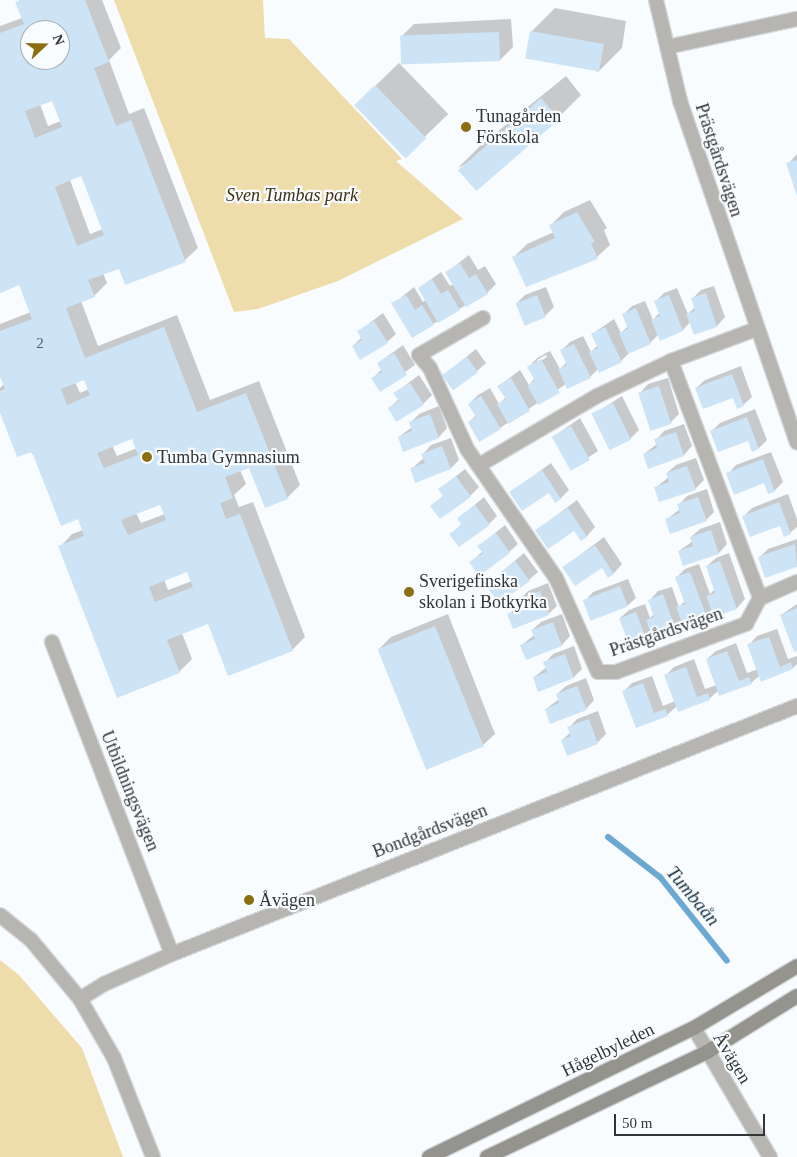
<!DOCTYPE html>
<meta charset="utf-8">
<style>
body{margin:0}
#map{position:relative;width:797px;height:1157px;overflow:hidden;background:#f9fcfe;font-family:Georgia,serif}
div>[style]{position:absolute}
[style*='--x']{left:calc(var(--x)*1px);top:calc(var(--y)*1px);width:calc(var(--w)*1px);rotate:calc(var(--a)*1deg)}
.green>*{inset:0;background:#eedcab}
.shadow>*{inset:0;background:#0003;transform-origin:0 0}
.stream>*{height:6px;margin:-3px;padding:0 3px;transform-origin:3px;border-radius:3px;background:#6ba9d3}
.building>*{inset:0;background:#cce4f6;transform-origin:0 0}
.roads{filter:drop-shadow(1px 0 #d5d8da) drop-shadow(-1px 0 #d5d8da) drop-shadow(0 1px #d5d8da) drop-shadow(0 -1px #d5d8da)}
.minor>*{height:14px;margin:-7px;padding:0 7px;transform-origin:7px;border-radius:7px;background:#b6b5b1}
.secondary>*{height:14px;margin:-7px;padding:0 7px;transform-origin:7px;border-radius:7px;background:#95938d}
.dots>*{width:14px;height:14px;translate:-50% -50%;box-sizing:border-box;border:2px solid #f9fcfe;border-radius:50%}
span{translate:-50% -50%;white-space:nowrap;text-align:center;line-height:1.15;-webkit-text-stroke:4.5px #f9fcfe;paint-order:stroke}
.number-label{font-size:15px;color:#586167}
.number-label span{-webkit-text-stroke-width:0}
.poi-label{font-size:18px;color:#323537}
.left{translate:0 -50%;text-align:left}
.street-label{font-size:18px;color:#323537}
.park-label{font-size:18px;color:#3c3113;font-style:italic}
.water-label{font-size:19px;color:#132f41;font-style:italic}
.north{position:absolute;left:20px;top:20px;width:50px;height:50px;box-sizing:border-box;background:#f9fcfe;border:1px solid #a9acae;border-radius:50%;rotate:69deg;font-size:14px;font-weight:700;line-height:20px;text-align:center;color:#323537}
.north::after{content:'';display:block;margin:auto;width:18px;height:22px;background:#8a6e0f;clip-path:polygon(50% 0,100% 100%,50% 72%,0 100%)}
.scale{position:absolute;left:614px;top:1114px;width:151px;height:22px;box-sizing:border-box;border:2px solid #323537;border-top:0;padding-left:6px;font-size:15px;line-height:18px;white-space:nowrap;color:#323537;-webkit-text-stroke:4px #f9fcfe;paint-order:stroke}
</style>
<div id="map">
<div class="green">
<div style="clip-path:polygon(114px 0,263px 0,265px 38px,289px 39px,402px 159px,396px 161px,463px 219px,338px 281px,258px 309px,234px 312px)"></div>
<div style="clip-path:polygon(0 960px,19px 975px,82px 1048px,123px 1157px,0 1157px)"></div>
</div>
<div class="shadow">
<div style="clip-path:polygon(evenodd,20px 0,102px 0,121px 48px,109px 60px,129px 114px,144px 108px,198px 248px,185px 260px,119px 267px,103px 273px,107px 283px,94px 296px,81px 301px,98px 346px,177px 315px,210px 400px,259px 381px,300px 485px,287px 498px,250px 466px,240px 470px,246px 484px,234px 495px,239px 507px,253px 502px,305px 637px,292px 650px,209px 622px,182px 633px,192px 659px,179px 672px,60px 547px,72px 534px,83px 530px,78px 517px,0 409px,0 388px,4px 384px,0 374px,0 324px,31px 312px,20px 284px,0 293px,0 26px,22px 18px,17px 3px,20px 0,30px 30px,60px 30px,60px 60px,30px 60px,30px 30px,20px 0,53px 99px,61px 121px,48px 126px,40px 104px,53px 99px,20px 0,82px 175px,103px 229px,90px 234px,70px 180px,82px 175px,20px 0,85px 378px,89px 389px,80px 393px,75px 382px,85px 378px,20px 0,132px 438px,137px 448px,117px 456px,112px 445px,132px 438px,20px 0,160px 503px,165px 514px,141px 523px,136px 513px,160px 503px,20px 0,188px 570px,192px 581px,168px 590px,164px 579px,188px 570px)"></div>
<div style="clip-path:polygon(555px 8px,626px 21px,622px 48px,598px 72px,531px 32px)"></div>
<div style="clip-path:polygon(511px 19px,513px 47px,500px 60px,401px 37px,414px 24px)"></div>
<div style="left:399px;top:63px;width:71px;height:60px;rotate:46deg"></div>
<div style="clip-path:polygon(566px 76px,581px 95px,558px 118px,458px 168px,481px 145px)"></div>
<div style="clip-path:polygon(797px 154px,797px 193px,788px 164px)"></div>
<div style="clip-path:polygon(590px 200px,607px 228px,604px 230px,610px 245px,597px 257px,514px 257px,527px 244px,554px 232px,551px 225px,564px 212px)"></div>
<div style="clip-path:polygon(469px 255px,478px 270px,485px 266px,496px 284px,487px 293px,433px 324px,393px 304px,414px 287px,423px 302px,426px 300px,419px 288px,441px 272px,450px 286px,454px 284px,447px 272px)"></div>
<div style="clip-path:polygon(evenodd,714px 286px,725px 317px,717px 326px,694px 334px,690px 322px,683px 330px,659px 334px,650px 343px,630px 352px,621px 361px,598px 369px,590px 377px,566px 384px,500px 428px,469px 422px,476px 415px,469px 404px,478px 395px,490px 388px,499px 404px,506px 397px,499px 386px,520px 370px,529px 385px,535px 378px,529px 367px,537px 358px,550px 351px,560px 369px,567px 362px,561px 351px,570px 342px,583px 336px,591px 352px,598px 345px,592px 334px,614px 319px,621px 333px,628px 326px,623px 315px,632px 306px,645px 301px,653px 320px,660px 312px,656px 301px,664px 293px,677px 288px,688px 314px,695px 307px,692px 299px,701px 290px,714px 286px,546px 355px,547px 357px,537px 363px,537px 360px,546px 355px)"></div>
<div style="clip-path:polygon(546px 287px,554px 307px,545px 316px,516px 304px,525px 295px)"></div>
<div style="clip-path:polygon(383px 313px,396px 334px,387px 342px,353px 346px,362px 337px,359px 331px)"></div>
<div style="clip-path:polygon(403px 345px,415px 365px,380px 390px,373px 378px,382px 369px,378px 363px)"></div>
<div style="clip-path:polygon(476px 349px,486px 363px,477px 371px,444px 375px)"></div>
<div style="clip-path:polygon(741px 366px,752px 397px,743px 405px,734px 396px,696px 388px,705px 380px)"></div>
<div style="clip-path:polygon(419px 375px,432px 395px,423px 404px,389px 408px,399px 399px,395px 393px)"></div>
<div style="clip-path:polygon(668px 378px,679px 414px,671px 422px,651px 429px,640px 393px,648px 384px)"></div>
<div style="clip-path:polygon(622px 396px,639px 430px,630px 439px,594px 414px)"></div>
<div style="clip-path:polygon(439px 406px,447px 428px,439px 437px,404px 450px,399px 437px,412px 427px,410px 423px,419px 414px)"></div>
<div style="clip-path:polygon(755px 409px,767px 440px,759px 448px,749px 439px,712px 431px,720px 423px)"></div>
<div style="clip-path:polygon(580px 418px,598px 451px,571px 469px,553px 437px)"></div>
<div style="clip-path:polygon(684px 424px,692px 446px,684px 455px,644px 454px,657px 444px,656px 440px,664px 431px)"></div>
<div style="clip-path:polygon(451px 438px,459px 460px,451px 468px,411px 469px,424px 458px,423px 454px,431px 445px)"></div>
<div style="clip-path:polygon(771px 452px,783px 482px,774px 491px,765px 482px,728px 474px,736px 465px)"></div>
<div style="clip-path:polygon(696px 458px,704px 480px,695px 489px,655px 488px,669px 477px,667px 473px,676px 465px)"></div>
<div style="clip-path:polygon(551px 463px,569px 490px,561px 498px,555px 502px,549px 492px,511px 492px)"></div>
<div style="clip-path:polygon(465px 469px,479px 487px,470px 496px,432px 506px,444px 495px,440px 489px)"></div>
<div style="clip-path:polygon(707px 489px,714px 512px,706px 520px,667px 519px,680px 509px,679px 505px,687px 496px)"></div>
<div style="clip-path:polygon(788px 494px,797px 519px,797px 527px,790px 533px,781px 525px,744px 516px,752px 508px)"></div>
<div style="clip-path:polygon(484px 497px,497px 516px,489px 524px,451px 534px,463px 523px,459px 518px)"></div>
<div style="clip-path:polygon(577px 500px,595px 527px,587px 536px,581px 539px,575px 530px,537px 530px)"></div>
<div style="clip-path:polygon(720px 522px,727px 544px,719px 553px,684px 564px,679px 551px,693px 541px,691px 537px,700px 529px)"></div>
<div style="clip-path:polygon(505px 525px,518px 544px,509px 552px,471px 562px,483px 551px,479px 546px)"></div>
<div style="clip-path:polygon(604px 537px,622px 564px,614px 573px,609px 576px,602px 566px,564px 567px)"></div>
<div style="clip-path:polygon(797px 539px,797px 566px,766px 577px,759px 558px,768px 549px)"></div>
<div style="clip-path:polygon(524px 553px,538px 572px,529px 580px,491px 590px,503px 579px,499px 574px)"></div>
<div style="clip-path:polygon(729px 553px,745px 599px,737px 608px,715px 616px,714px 612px,707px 619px,684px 625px,676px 632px,652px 634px,646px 640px,620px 618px,629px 610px,645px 604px,650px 618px,654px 614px,650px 600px,658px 591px,672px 587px,679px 607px,685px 601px,677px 577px,685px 569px,699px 564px,710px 594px,715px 589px,707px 566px,716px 558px)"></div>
<div style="clip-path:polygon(628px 579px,636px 598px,627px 606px,585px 601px,593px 592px)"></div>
<div style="clip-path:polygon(548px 583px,557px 606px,548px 614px,509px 614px,521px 604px,520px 599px,528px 591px)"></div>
<div style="clip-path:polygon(797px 604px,797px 649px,781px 615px)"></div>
<div style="clip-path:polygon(448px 614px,495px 734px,482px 746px,378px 650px,391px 637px)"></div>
<div style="clip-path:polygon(562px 614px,570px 636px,562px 645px,527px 658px,522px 645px,534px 635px,532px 630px,541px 622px)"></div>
<div style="clip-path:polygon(777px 629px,788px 659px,797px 656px,797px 664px,793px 668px,760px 675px,751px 683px,719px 690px,709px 699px,677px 706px,667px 715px,636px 727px,623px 692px,632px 683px,652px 676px,663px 706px,675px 701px,665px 676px,674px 667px,694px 659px,705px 689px,717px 685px,707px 659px,716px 651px,736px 643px,747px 673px,758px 669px,749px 645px,757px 636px)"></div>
<div style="clip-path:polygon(574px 646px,582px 669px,574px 677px,539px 691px,534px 677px,547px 667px,545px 663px,553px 654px)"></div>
<div style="clip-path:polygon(586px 678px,594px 700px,586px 709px,546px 709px,559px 699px,557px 694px,566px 686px)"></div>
<div style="clip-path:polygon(598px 711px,606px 734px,598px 742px,567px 754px,562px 740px,571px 732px,569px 728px,577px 719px)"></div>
</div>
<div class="stream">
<div style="--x:608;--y:837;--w:66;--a:37.6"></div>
<div style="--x:660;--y:877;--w:107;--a:51.4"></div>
</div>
<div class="building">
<div style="clip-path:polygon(evenodd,22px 0,85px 0,109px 62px,94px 68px,116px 126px,131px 120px,186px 262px,125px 285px,119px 269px,88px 280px,95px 297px,66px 308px,85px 358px,164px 327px,197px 412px,246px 393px,288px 499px,265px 508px,249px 468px,225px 477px,233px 498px,220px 503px,226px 519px,240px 514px,293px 651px,228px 676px,208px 624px,167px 640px,180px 673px,117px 698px,58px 546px,84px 536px,78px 519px,61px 526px,32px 452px,17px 457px,0 413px,0 391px,5px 389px,0 377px,0 331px,32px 319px,19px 285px,0 293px,0 33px,24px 24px,15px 2px,22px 0,30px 30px,60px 30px,60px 60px,30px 60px,30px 30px,22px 0,52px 101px,62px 127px,35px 138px,25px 111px,52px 101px,22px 0,81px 176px,104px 235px,77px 246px,55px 187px,81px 176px,22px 0,84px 380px,90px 395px,67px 405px,61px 389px,84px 380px,22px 0,132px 439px,138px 455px,104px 468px,97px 453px,132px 439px,22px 0,160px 505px,166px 520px,128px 535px,121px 520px,160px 505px,22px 0,187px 572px,193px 587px,155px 602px,149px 587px,187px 572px)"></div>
<div style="left:530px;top:31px;width:75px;height:28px;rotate:10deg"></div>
<div style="left:499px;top:32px;width:29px;height:99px;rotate:88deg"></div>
<div style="left:375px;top:85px;width:74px;height:29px;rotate:46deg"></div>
<div style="left:541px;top:98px;width:28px;height:110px;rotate:49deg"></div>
<div style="clip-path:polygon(797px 160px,797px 196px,786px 163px)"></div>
<div style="clip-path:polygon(577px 212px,595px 242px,591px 243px,598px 259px,526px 287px,512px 257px,555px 238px,549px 225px)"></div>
<div style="clip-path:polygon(460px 263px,469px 278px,476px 274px,488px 294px,466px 307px,445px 272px)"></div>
<div style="clip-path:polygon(432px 279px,441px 294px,448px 290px,460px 310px,438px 323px,418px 288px)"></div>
<div style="clip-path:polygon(706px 293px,717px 327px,694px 335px,686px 314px,695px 311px,691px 298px)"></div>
<div style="clip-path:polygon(406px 295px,415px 310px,422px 305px,434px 325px,412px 338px,391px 303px)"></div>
<div style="left:537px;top:295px;width:24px;height:23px;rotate:68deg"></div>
<div style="clip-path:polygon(669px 295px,683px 331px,660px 341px,651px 320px,660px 316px,654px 301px)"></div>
<div style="clip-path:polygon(636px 308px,651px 344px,628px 354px,619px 333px,628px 329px,622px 314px)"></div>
<div style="clip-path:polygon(374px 321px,388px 343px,360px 360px,352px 346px,362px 340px,357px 331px)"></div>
<div style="clip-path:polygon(605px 327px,622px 362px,599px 373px,589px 352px,598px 348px,591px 334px)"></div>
<div style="clip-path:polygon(574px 344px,591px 378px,567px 389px,558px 369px,567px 365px,560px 350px)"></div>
<div style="clip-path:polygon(394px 353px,407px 375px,380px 392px,371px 378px,382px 372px,377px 363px)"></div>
<div style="left:467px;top:357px;width:19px;height:31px;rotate:54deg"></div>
<div style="clip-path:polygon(541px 359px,560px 393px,538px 405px,527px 385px,535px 381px,527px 367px)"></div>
<div style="clip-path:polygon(732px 374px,744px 406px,737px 409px,733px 398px,703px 409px,695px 388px)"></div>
<div style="clip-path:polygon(511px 378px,530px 411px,508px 424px,497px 404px,506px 399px,497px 386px)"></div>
<div style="clip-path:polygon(410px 383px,424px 405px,396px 422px,388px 408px,399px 401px,393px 393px)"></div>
<div style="left:659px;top:386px;width:40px;height:22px;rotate:72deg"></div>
<div style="clip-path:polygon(481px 396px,501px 429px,479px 442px,468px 422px,476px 417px,468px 404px)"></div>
<div style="left:613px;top:403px;width:41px;height:24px;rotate:64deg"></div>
<div style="clip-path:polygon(430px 414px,439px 438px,403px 452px,398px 437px,412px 431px,409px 422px)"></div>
<div style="clip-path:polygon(747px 417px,759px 449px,752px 452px,748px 441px,718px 452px,710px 431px)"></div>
<div style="left:571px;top:426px;width:39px;height:22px;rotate:61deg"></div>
<div style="clip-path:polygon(676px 432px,684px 456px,648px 469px,643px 454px,657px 448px,654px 439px)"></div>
<div style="clip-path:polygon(442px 446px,451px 469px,415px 483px,410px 468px,425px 463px,421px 454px)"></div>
<div style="clip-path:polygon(763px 459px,775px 492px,768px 494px,764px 483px,734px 495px,726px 473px)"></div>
<div style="clip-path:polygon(687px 466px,696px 490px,659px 502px,654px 487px,669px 482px,666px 473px)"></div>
<div style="clip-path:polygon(542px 470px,561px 499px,555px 503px,549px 493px,522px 511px,509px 492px)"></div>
<div style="clip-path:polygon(456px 476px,471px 497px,440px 519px,430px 506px,443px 496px,438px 489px)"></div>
<div style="clip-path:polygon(698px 497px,707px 521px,670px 534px,665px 519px,680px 513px,677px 504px)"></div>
<div style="clip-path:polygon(779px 502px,791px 534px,784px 537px,780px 526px,750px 537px,742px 516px)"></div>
<div style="clip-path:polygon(475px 505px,490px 525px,459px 547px,449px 534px,462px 525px,457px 518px)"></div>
<div style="clip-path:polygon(568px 508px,587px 537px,581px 541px,574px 531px,548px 549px,535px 530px)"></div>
<div style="clip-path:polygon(711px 530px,719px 554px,683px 566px,678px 551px,693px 546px,690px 537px)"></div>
<div style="clip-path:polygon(496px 533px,510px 553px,479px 576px,469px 562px,483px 553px,477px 546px)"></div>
<div style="clip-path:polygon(795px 544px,797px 567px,765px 578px,758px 557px)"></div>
<div style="clip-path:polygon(595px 545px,614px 574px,608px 578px,602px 568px,575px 586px,562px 567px)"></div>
<div style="clip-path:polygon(515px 561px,530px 581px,499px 603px,489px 590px,502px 581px,498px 574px)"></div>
<div style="clip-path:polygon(720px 561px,737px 609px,714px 617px,706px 596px,715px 593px,706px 566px)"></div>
<div style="clip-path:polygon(690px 572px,708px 620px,684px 629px,676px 607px,685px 604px,675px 577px)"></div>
<div style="left:620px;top:586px;width:22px;height:40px;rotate:69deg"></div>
<div style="clip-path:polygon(540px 591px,549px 615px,513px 629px,507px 614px,522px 608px,518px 599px)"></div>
<div style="clip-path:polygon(663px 594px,677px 633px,654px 642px,646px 620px,654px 617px,648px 600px)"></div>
<div style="clip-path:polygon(797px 608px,797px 651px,794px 652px,780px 615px)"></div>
<div style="left:636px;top:612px;width:31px;height:18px;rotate:69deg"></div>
<div style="clip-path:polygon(553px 622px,562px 646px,526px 660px,520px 645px,535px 639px,531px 630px)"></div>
<div style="left:435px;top:626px;width:130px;height:62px;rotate:68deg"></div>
<div style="clip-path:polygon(769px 637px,780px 667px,791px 662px,793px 669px,761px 682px,747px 644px)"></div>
<div style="clip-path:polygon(727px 651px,739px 681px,749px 677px,752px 684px,719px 696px,706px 659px)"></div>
<div style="clip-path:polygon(565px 654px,574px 678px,538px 692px,533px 677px,547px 672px,543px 662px)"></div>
<div style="clip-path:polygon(686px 667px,697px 697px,708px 693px,710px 700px,678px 712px,664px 675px)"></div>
<div style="clip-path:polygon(643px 683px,654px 713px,665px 709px,668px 716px,636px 728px,622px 691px)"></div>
<div style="clip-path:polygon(577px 686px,587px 710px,550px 724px,545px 709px,559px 703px,556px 694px)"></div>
<div style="clip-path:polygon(589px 719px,598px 744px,567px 756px,561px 740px,571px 736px,567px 727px)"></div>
</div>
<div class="roads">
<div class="minor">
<div style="--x:656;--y:0;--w:104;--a:76.6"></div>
<div style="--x:680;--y:101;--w:361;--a:71.1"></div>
<div style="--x:667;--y:47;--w:133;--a:-12.2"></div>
<div style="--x:483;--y:318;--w:74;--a:150"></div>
<div style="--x:419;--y:355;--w:17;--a:50"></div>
<div style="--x:430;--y:368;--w:89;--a:65.4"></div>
<div style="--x:467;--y:449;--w:157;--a:55.4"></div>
<div style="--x:556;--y:578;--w:103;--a:65.9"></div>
<div style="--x:598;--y:672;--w:18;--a:0"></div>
<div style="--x:616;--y:672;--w:139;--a:-20.3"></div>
<div style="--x:746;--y:624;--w:30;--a:-62"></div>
<div style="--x:760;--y:598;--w:40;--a:-23.4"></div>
<div style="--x:671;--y:361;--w:253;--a:69.4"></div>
<div style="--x:481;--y:464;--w:134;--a:-30.4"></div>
<div style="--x:597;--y:396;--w:82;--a:-25.3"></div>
<div style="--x:671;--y:361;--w:91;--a:-20.6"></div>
<div style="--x:52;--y:642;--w:334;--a:69"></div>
<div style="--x:0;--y:915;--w:40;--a:39"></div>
<div style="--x:31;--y:940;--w:77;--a:50.3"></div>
<div style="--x:80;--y:999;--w:68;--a:60"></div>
<div style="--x:114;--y:1058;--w:106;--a:68.5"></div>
<div style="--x:80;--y:999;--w:28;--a:-32"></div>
<div style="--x:104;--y:984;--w:74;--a:-23.8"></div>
<div style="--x:172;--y:954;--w:672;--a:-21.64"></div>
<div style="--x:694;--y:1028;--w:150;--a:59.5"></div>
</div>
<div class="secondary">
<div style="--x:429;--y:1157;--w:295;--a:-26"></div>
<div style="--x:694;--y:1028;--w:120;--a:-31"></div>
<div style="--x:487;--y:1157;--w:244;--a:-25.5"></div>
<div style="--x:707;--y:1052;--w:106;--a:-31.9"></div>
</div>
</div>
<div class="dots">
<div style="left:466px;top:127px;background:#8a6e0f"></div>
<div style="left:147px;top:457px;background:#8a6e0f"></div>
<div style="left:409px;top:592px;background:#8a6e0f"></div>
<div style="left:249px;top:900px;background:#8a6e0f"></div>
</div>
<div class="number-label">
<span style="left:40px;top:344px">2</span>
</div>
<div class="poi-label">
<span class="left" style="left:476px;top:127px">Tunagården<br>Förskola</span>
<span class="left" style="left:157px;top:457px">Tumba Gymnasium</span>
<span class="left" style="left:419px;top:592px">Sverigefinska<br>skolan i Botkyrka</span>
<span class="left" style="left:259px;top:900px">Åvägen</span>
</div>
<div class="street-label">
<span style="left:719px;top:160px;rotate:72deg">Prästgårdsvägen</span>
<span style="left:666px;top:632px;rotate:-19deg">Prästgårdsvägen</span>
<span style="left:130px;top:791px;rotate:68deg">Utbildningsvägen</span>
<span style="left:430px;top:831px;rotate:-21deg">Bondgårdsvägen</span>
<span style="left:608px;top:1050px;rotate:-26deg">Hågelbyleden</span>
<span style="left:732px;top:1058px;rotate:59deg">Åvägen</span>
</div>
<div class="park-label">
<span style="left:292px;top:195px">Sven Tumbas park</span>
</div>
<div class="water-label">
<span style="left:693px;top:896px;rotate:50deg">Tumbaån</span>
</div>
<div class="north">N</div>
<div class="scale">50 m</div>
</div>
